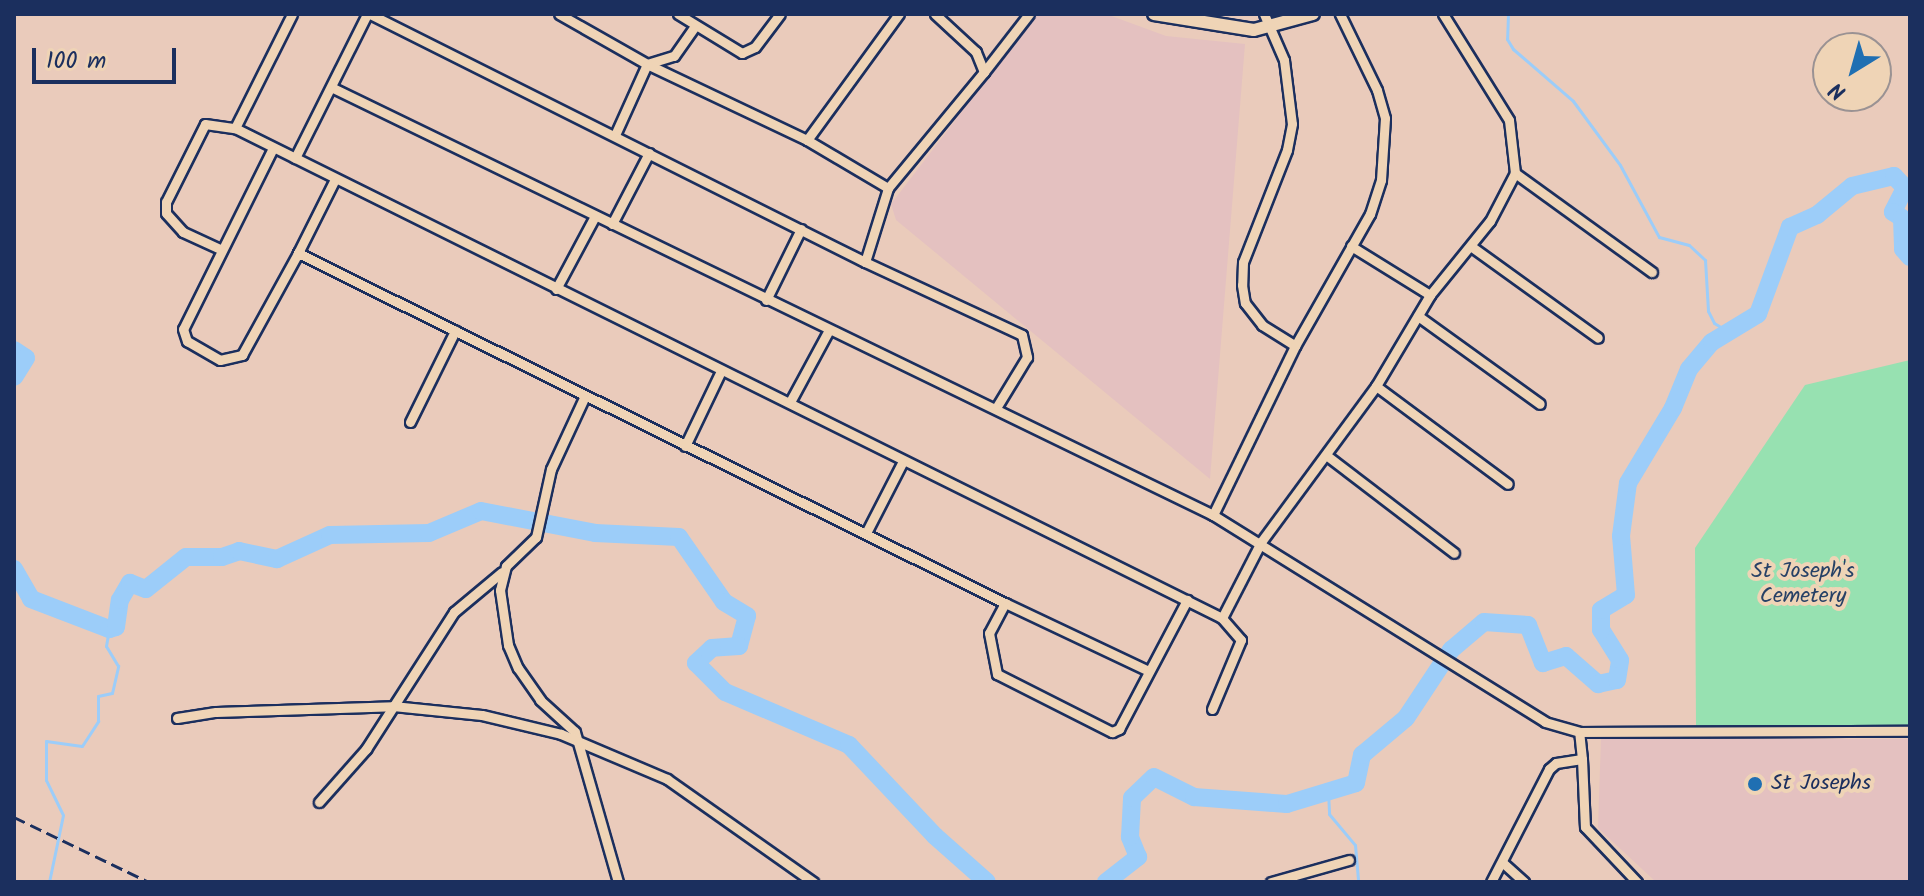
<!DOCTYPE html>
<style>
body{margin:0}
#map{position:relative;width:1924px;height:896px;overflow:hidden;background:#eacbbb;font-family:Kalam,sans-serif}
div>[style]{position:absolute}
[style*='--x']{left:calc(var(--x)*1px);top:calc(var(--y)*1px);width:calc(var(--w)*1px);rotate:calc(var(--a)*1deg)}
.built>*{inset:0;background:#e4c1c0}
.green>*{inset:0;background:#97e1b1}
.stream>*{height:3px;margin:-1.5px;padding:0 1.5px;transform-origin:1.5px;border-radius:1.5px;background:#9ccdf9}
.river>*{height:18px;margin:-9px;padding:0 9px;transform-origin:9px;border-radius:9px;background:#9ccdf9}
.roads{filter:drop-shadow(2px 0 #1b2f5e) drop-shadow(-2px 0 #1b2f5e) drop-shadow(0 2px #1b2f5e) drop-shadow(0 -2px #1b2f5e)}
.minor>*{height:9px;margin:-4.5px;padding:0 4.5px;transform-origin:4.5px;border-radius:4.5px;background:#efd4b6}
.tertiary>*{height:12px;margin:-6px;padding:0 6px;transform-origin:6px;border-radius:6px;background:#efd4b6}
.rail>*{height:3px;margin-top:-1.5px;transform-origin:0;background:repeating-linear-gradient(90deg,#1b2f5e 0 12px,transparent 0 18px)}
.dots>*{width:22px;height:22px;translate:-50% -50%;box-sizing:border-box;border:4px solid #efd4b6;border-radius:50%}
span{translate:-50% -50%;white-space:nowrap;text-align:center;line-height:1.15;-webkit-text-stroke:8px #efd4b6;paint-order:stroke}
.park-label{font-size:22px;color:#274166}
.poi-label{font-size:22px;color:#1b2f5e}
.left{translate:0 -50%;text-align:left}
.frame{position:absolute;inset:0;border:16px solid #1b2f5e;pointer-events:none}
.north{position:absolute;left:1812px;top:32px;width:80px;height:80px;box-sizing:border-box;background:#efd4b6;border:2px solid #9a9293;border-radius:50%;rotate:217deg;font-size:22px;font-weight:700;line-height:32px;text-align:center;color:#1b2f5e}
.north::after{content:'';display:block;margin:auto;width:28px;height:36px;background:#1f6fb2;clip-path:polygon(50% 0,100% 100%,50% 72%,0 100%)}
.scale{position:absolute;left:32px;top:48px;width:144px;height:36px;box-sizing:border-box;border:4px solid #1b2f5e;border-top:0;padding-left:10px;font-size:24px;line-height:28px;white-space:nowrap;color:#1b2f5e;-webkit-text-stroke:6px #efd4b6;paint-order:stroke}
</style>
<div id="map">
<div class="built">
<div style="clip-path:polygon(1037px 14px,1106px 14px,1166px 36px,1245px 44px,1210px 479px,896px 220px,891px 204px)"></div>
<div style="clip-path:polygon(1601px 739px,1910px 739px,1910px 882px,1656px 882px,1598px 828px)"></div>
</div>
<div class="green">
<div style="clip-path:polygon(1910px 360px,1910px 725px,1696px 726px,1695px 548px,1805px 385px)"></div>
</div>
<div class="stream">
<div style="--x:1508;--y:14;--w:25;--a:92"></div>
<div style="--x:1507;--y:39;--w:12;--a:59"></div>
<div style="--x:1513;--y:49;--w:79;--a:40.9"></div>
<div style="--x:1573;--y:101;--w:79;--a:53.7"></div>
<div style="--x:1620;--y:165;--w:82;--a:61.6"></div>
<div style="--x:1659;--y:237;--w:31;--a:15"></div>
<div style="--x:1689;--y:245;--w:22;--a:43"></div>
<div style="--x:1705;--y:260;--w:51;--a:86.6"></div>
<div style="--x:1708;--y:311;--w:13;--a:63"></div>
<div style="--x:1714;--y:323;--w:17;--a:31"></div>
<div style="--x:1328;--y:792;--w:22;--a:87"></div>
<div style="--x:1329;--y:814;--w:40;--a:50"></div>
<div style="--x:1355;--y:845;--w:37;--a:85"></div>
<div style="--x:49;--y:882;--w:68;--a:-78.2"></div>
<div style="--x:63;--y:815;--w:39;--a:-116"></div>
<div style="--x:46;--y:780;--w:39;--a:-90"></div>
<div style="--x:46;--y:741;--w:36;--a:8"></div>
<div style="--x:82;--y:746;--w:30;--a:-57"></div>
<div style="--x:98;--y:721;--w:25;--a:-90"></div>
<div style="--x:98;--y:696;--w:14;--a:-12"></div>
<div style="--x:112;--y:693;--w:28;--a:-77"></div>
<div style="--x:118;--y:666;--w:23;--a:-121"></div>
<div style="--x:106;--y:646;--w:17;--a:-80"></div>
</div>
<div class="river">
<div style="--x:14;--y:350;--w:14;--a:34"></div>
<div style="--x:26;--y:358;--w:22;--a:122"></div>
<div style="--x:14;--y:569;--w:34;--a:60"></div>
<div style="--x:31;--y:599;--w:84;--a:21"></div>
<div style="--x:109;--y:629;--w:7;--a:-16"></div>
<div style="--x:116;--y:627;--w:27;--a:-82"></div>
<div style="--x:120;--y:600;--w:20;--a:-60"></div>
<div style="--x:130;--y:583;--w:17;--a:21"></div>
<div style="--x:146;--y:589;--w:51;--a:-38.7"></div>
<div style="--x:186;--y:557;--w:36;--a:0"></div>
<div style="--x:222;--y:557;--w:18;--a:-19"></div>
<div style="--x:239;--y:551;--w:39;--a:12"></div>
<div style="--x:277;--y:559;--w:58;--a:-24.4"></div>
<div style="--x:330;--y:535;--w:99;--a:-1.2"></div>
<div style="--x:429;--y:533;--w:56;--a:-22.9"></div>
<div style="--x:481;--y:511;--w:116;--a:10.9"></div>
<div style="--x:595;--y:533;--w:84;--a:2.7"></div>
<div style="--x:679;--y:537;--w:79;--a:55.3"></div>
<div style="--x:724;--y:602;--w:27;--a:31"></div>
<div style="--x:747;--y:616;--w:31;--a:105"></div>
<div style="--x:739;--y:646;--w:27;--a:176"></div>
<div style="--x:712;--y:648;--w:22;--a:137"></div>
<div style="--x:696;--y:663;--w:41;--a:45"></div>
<div style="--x:725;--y:692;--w:135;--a:23.1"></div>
<div style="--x:849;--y:745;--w:125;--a:46.6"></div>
<div style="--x:935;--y:836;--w:69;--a:41.5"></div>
<div style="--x:1106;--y:882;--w:41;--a:-38"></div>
<div style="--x:1138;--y:857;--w:22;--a:-112"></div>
<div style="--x:1130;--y:837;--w:39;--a:-87"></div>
<div style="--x:1132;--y:798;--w:30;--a:-44"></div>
<div style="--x:1154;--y:777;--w:45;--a:26.6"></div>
<div style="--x:1194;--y:797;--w:93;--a:4.3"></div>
<div style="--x:1287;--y:804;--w:72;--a:-16.9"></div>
<div style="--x:1356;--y:783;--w:29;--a:-78"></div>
<div style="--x:1362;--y:755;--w:57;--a:-40.1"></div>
<div style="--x:1406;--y:718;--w:82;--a:-56.5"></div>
<div style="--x:1451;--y:650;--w:43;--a:-40.3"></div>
<div style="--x:1484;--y:622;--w:44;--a:3.9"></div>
<div style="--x:1528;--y:625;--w:41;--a:68.5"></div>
<div style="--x:1543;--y:663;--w:24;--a:-17"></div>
<div style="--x:1566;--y:656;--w:43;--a:41.2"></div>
<div style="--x:1598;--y:684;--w:19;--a:-12"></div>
<div style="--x:1617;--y:680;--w:20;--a:-81"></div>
<div style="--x:1620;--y:660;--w:36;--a:-122"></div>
<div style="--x:1601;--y:630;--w:20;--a:-90"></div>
<div style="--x:1601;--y:610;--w:29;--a:-31"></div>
<div style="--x:1626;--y:595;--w:59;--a:-94.8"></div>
<div style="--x:1621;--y:536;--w:53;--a:-82.5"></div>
<div style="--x:1628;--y:483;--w:87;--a:-59"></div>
<div style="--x:1673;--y:408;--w:42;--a:-67.7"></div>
<div style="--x:1689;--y:369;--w:35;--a:-50"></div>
<div style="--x:1712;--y:342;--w:54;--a:-31.3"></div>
<div style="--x:1758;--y:314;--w:93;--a:-69.8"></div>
<div style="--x:1790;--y:227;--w:30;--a:-24"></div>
<div style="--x:1817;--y:215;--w:45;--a:-39.6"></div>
<div style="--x:1852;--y:186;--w:43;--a:-13.4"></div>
<div style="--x:1894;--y:176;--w:16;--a:47"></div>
<div style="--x:1905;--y:188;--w:27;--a:117"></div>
<div style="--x:1893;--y:212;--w:11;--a:34"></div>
<div style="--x:1902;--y:218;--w:31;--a:88"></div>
<div style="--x:1903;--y:249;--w:11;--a:49"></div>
</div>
<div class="roads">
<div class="minor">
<div style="--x:370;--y:14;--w:554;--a:26.61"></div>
<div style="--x:865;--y:262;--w:77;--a:-72.7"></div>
<div style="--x:888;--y:188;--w:94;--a:-149.3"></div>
<div style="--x:807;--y:140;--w:177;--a:-154.6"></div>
<div style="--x:647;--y:64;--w:101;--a:-150.4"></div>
<div style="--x:678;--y:14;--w:75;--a:31.4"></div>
<div style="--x:742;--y:53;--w:14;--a:-25"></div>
<div style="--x:755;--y:47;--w:41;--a:-52.9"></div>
<div style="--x:1264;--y:14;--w:50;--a:66.5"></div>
<div style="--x:1284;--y:60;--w:64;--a:82.9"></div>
<div style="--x:1292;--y:124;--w:26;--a:101"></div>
<div style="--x:1287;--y:150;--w:120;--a:111.4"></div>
<div style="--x:1243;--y:262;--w:23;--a:92"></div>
<div style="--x:1242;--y:285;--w:18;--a:81"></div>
<div style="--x:1245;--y:303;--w:28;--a:52"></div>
<div style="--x:1262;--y:325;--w:39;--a:32"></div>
<div style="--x:647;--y:64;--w:28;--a:-17"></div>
<div style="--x:674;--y:56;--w:35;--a:-55"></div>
<div style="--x:984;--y:72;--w:73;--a:-52.2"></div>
<div style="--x:333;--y:88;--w:978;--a:25.88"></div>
<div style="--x:1213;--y:515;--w:391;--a:31.9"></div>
<div style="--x:1545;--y:722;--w:35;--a:16"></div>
<div style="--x:1579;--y:732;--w:331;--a:-0.2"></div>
<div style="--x:235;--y:128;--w:127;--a:-63.4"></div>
<div style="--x:615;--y:135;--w:78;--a:-65.7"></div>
<div style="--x:807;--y:140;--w:156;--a:-53.9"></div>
<div style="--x:273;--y:148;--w:202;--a:116.4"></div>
<div style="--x:183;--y:329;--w:13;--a:72"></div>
<div style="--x:187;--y:341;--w:38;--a:30"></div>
<div style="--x:220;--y:360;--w:23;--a:-13"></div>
<div style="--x:242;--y:355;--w:116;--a:-61.2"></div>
<div style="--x:298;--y:253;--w:789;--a:26.34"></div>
<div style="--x:1005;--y:603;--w:34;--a:118"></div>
<div style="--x:989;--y:633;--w:42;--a:79"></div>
<div style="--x:997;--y:674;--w:129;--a:26.8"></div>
<div style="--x:1112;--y:732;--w:8;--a:-23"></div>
<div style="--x:1119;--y:729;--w:146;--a:-62.2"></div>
<div style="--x:295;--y:158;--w:161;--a:-63.4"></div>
<div style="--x:1515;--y:173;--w:169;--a:35.9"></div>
<div style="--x:888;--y:188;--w:151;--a:-50.4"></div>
<div style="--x:984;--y:72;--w:22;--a:-112"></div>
<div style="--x:976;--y:52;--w:56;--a:-137.2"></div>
<div style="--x:612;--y:224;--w:80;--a:-62.5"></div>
<div style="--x:1351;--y:246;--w:93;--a:31.8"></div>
<div style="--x:1472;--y:247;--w:155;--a:35.8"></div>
<div style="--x:220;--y:249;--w:41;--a:-155.3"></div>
<div style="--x:183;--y:232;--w:25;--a:-132"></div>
<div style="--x:166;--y:213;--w:11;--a:-90"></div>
<div style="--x:166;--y:202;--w:87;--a:-63.4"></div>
<div style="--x:205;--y:124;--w:30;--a:8"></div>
<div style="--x:235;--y:128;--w:1102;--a:26.4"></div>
<div style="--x:298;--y:253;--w:80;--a:-63.4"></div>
<div style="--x:865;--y:262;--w:173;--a:24.9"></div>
<div style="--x:1022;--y:335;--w:23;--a:77"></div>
<div style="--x:1027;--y:357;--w:60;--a:121.3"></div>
<div style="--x:556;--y:289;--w:83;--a:-61.9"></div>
<div style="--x:766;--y:300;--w:79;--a:-63.8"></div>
<div style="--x:1418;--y:316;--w:150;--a:35.8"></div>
<div style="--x:1376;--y:386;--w:164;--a:36.6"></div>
<div style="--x:584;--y:398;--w:78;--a:114.9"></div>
<div style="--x:551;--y:469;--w:70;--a:102.4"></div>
<div style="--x:536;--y:537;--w:42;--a:136"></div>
<div style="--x:506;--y:566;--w:25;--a:104"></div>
<div style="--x:500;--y:590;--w:56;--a:81.7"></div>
<div style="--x:508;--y:645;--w:25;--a:67"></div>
<div style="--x:518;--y:668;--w:39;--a:55"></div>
<div style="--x:540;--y:700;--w:47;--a:42.4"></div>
<div style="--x:575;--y:732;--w:156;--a:74"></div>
<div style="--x:790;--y:402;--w:82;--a:-61.6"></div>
<div style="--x:410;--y:422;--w:102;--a:-63.7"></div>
<div style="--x:685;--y:446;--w:83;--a:-64.4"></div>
<div style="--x:1326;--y:455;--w:161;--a:37.4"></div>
<div style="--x:1213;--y:515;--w:188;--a:-64.1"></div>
<div style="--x:1295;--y:346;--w:152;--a:-60.4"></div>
<div style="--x:1370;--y:214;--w:36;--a:-72"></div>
<div style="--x:1381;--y:180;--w:62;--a:-86.3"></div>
<div style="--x:1385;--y:118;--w:29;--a:-106"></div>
<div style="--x:1377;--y:90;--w:85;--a:-116"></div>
<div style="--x:866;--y:533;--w:81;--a:-62.8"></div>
<div style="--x:1005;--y:603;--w:159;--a:25.3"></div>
<div style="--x:1212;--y:709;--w:75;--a:-67.2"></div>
<div style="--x:1241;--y:640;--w:29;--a:-131"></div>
<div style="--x:1222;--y:618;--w:85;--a:-62.8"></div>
<div style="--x:1261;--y:542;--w:194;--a:-53.6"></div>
<div style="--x:1376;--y:386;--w:106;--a:-59.3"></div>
<div style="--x:1430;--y:295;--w:95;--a:-51"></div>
<div style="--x:1490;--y:221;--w:54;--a:-62.5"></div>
<div style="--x:1515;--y:173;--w:53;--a:-96.5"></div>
<div style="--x:1509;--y:120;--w:125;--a:-121.9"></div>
<div style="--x:177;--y:718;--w:39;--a:-9"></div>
<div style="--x:216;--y:712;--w:177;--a:-1.9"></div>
<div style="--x:393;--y:706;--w:89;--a:5.8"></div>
<div style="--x:482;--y:715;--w:81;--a:13.5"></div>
<div style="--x:561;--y:734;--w:115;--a:23"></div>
<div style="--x:667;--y:779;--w:179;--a:35.2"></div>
<div style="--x:1582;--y:759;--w:68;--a:87.5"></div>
<div style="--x:1585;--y:827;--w:76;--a:46.6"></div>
<div style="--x:319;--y:802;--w:71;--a:-48.4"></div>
<div style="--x:366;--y:749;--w:163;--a:-57.3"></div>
<div style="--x:454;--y:612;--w:62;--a:-39.8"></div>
<div style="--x:1502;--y:862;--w:30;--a:42"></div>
<div style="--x:1271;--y:882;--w:81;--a:-15.8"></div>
<div style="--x:1491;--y:882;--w:127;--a:-62.8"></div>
<div style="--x:1549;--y:769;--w:9;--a:-41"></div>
<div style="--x:1556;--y:763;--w:26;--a:-9"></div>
<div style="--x:1582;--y:759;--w:27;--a:-96"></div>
</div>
<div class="tertiary">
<div style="--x:1154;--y:14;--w:101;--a:9.1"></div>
<div style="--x:1254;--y:30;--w:61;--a:-15.2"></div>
</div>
</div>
<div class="rail">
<div style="--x:14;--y:817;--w:150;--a:25.7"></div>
</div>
<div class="dots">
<div style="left:1755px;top:784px;background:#1f6fb2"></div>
</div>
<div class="park-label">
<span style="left:1803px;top:584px">St Joseph's<br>Cemetery</span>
</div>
<div class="poi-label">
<span class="left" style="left:1771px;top:784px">St Josephs</span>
</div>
<div class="frame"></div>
<div class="north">N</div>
<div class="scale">100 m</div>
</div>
